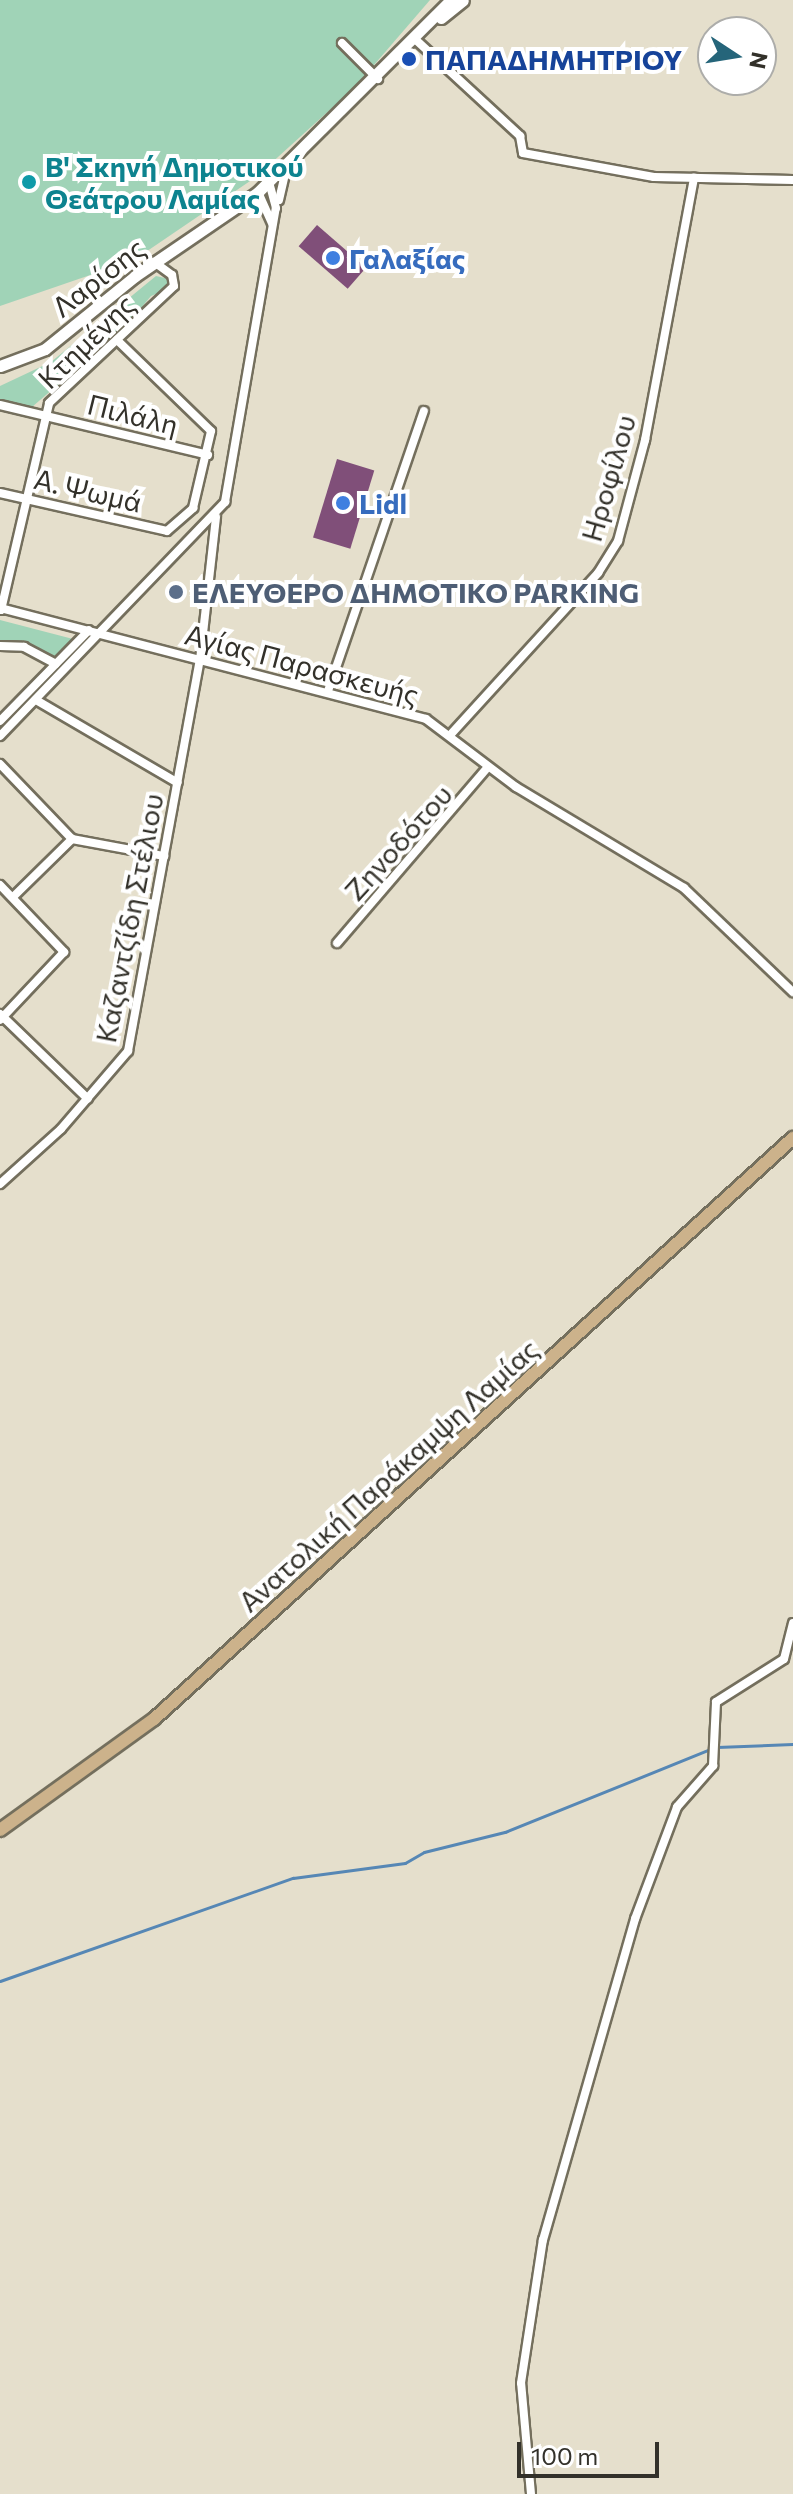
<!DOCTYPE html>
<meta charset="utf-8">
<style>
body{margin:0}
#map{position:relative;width:793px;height:2494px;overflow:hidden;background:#e5dfcc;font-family:Commissioner,sans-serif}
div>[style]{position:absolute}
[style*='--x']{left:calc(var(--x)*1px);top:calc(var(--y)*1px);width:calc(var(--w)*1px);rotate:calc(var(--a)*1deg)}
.green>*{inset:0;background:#a0d3b7}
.stream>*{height:3px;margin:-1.5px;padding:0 1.5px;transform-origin:1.5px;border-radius:1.5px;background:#5687b5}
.building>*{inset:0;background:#804f79;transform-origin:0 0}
.roads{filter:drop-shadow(2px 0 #746f5d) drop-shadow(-2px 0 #746f5d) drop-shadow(0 2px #746f5d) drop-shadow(0 -2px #746f5d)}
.street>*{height:8px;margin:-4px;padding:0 4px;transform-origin:4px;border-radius:4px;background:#fff}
.secondary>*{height:11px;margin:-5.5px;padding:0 5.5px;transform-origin:5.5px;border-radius:5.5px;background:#fff}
.primary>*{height:12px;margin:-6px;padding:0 6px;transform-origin:6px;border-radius:6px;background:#ccb28b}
.dots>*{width:22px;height:22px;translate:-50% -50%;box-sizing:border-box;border:4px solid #fff;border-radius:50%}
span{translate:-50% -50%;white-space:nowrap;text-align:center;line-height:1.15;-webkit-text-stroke:8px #fff;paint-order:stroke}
.transit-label{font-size:28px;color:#164399;font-weight:700}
.left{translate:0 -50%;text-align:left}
.culture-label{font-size:28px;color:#0d838f;font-weight:700}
.shop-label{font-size:28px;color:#366cbe;font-weight:700}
.street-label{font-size:28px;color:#33312a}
.service-label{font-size:28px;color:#4e5e75;font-weight:700}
.north{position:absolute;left:697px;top:16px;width:80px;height:80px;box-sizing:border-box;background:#fff;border:2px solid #adadaa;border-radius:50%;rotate:102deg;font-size:22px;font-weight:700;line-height:32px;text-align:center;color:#33312a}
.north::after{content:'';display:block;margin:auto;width:28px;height:36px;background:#25657a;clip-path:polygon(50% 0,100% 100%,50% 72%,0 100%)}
.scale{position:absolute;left:517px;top:2442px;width:142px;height:36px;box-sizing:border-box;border:4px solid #33312a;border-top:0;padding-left:10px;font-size:24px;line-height:28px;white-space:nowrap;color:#33312a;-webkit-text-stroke:6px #fff;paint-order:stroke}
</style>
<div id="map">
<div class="green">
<div style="clip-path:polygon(0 0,430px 0,355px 87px,256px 177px,134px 260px,0 306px)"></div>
<div style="clip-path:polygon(156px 276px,169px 279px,168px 289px,151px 296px,126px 326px,32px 407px,0 400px,0 386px,51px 362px)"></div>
<div style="clip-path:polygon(0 620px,73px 639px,54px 660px,29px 645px,0 641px)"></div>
</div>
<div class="stream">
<div style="--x:717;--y:1747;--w:76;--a:-2.3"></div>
<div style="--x:0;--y:1981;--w:311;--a:-19.4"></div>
<div style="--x:293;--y:1878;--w:113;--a:-7.6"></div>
<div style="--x:405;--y:1863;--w:22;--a:-30"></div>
<div style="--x:424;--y:1852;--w:83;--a:-13.9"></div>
<div style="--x:505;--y:1832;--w:221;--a:-22"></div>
</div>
<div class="building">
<div style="left:317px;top:225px;width:65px;height:28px;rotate:41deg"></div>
<div style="left:337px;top:459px;width:39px;height:82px;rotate:17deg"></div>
</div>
<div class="roads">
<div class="street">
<div style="--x:416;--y:40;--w:142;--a:42.7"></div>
<div style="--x:520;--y:136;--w:17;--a:80"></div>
<div style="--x:523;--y:153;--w:133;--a:10.4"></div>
<div style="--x:654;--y:177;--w:139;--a:1.2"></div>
<div style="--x:342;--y:43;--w:51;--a:45"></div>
<div style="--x:258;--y:192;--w:35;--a:66"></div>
<div style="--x:279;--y:200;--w:35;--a:-77"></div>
<div style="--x:0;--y:405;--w:214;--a:13.5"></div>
<div style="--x:0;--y:493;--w:171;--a:12.8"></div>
<div style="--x:167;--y:531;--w:35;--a:-41"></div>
<div style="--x:193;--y:508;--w:79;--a:-76.8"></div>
<div style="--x:211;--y:431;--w:131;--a:-135.9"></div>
<div style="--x:0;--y:608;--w:440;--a:14.6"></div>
<div style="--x:426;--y:719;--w:113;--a:37.1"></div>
<div style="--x:516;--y:787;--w:196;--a:31"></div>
<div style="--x:684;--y:888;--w:151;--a:43.7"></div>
<div style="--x:1;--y:610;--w:212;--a:-76.9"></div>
<div style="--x:49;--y:403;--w:171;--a:-43.1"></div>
<div style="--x:174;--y:286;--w:11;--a:-100"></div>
<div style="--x:172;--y:275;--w:22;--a:-144"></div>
<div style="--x:0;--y:646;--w:24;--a:2"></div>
<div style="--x:24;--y:647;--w:36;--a:28"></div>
<div style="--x:328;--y:691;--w:296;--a:-71.1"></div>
<div style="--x:36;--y:700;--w:164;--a:30.3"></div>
<div style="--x:0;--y:721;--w:127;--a:-45.6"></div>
<div style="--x:452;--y:733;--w:217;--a:-47.6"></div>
<div style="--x:598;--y:573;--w:38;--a:-58"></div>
<div style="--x:618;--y:541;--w:105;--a:-75"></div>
<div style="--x:645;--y:440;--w:267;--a:-79.4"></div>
<div style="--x:0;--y:736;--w:325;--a:-46.1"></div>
<div style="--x:225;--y:502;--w:298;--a:-80.2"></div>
<div style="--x:276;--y:208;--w:27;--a:-105"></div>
<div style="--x:0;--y:764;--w:104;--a:46.2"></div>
<div style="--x:72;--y:839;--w:94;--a:10.5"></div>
<div style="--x:0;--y:885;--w:93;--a:46.3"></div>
<div style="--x:64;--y:952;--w:93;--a:133.3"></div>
<div style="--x:13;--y:897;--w:83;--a:-44.5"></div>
<div style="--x:337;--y:943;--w:232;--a:-49.4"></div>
<div style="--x:0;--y:1014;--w:122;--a:44"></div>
<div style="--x:0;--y:1184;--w:82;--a:-42"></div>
<div style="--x:61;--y:1129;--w:103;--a:-49.3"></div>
<div style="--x:128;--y:1051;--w:398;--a:-79.6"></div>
<div style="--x:200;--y:660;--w:144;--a:-83.6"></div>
<div style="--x:531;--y:2494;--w:111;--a:-95.1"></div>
<div style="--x:521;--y:2383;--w:145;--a:-81.3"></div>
<div style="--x:543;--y:2240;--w:334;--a:-74"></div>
<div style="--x:635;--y:1919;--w:120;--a:-69.4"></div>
<div style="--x:677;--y:1807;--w:55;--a:-48.7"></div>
<div style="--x:713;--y:1766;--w:64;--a:-87.3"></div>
<div style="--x:716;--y:1702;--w:80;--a:-32.3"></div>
<div style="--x:784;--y:1659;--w:37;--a:-76"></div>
</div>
<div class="secondary">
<div style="--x:441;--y:18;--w:28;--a:-39"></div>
<div style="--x:0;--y:366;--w:48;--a:-20.7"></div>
<div style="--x:45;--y:349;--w:116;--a:-39"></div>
<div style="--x:135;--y:276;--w:149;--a:-34.3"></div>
<div style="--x:258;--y:192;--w:272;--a:-44.9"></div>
</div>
<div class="primary">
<div style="--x:0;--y:1830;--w:190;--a:-35.8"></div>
<div style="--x:154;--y:1719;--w:864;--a:-42.28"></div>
</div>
</div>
<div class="dots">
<div style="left:409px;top:59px;background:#1a4fb4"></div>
<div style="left:29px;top:182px;background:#0f9aa8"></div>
<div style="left:333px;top:258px;background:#3f7fe0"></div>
<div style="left:343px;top:503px;background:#3f7fe0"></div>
<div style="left:176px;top:592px;background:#5c6f8a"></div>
</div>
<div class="transit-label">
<span class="left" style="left:425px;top:59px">ΠΑΠΑΔΗΜΗΤΡΙΟΥ</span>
</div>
<div class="culture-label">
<span class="left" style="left:45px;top:182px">Β' Σκηνή Δημοτικού<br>Θεάτρου Λαμίας</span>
</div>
<div class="shop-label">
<span class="left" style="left:349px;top:258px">Γαλαξίας</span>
<span class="left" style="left:359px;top:503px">Lidl</span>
</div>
<div class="street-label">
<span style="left:98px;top:277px;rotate:-38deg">Λαρίσης</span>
<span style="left:86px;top:341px;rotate:-44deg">Κτημένης</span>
<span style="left:133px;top:414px;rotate:14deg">Πιλάλη</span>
<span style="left:608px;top:478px;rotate:-74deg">Ηροφίλου</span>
<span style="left:88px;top:490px;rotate:13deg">Α. Ψωμά</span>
<span style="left:302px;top:664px;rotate:15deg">Αγίας Παρασκευής</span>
<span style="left:398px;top:842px;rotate:-48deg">Ζηνοδότου</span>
<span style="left:129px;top:918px;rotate:-79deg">Καζαντζίδη Στέλιου</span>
<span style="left:388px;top:1475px;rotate:-42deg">Ανατολική Παράκαμψη Λαμίας</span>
</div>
<div class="service-label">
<span class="left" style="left:192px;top:592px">ΕΛΕΥΘΕΡΟ ΔΗΜΟΤΙΚΟ PARKING</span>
</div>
<div class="north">N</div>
<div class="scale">100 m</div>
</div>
